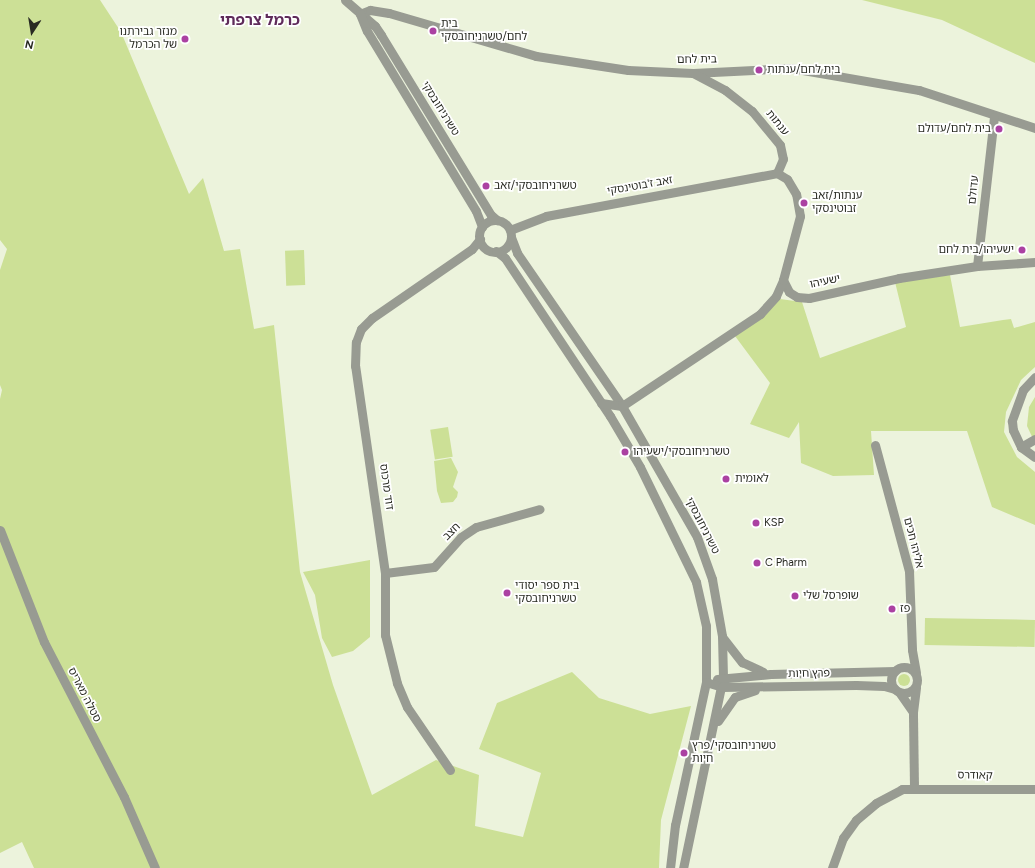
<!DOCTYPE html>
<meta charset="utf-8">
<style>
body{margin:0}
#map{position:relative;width:1035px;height:868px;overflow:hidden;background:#ecf3dc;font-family:Figtree,"Noto Sans Hebrew",sans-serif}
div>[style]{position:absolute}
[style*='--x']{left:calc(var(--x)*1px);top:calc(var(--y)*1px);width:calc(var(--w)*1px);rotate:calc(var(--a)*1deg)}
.green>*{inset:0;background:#cce096;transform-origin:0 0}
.round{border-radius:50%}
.minor>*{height:9px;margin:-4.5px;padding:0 4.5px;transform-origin:4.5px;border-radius:4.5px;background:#989b92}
.minor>.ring{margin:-4.5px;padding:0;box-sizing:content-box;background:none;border:9px solid #989b92;border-radius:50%}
.dots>*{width:11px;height:11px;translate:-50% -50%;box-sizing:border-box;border:2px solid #fff;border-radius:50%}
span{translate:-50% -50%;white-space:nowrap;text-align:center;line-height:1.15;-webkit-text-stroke:3.5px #fff;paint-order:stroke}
.poi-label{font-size:11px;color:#282a22}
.left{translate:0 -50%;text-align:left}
.right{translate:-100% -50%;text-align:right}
.street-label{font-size:11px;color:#282a22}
.district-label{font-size:15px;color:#5f2b5a;font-weight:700}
.north{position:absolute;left:12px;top:12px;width:40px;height:40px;-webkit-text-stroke:3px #fff;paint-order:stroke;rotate:192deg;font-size:11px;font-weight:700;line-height:16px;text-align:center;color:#282a22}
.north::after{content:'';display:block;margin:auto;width:14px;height:18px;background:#282a22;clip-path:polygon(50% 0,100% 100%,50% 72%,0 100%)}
</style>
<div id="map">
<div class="green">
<div style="clip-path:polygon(0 0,100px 0,121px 32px,189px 194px,203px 178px,224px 251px,240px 249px,254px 329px,274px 325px,300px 572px,333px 685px,372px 795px,436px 760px,479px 775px,475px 826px,523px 837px,541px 773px,479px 749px,497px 703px,572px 672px,599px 698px,650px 714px,691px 706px,661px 820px,659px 868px,34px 868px,22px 842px,0 853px,0 399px,2px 390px,0 385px,0 270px,7px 249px,0 240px)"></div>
<div style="clip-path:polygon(862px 0,1035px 0,1035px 63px,942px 20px)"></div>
<div style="left:304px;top:250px;width:35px;height:19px;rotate:88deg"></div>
<div style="clip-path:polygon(950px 275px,960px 327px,1003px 320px,1011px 319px,1014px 328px,1035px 322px,1035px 367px,1021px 380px,1006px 412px,1004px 432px,1017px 457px,1035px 472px,1035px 525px,992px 507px,967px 431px,871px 431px,874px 475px,833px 476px,801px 463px,799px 422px,789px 438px,750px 424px,770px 383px,735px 336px,780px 299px,802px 302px,820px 358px,906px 327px,895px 282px)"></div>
<div style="clip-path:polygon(1035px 397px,1035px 443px,1027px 426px,1029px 407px)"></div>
<div style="left:448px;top:427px;width:30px;height:18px;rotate:81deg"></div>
<div style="clip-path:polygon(451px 458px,458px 472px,453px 487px,458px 492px,457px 497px,453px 502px,441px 503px,437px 491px,434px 461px)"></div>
<div style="clip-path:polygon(370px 560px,370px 637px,353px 651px,332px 657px,322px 638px,315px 595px,303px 572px)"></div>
<div style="left:925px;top:618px;width:110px;height:27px;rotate:1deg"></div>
<div class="round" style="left:898px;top:674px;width:12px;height:12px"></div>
</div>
<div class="minor">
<div style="--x:345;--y:0;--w:40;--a:41"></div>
<div style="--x:375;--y:26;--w:11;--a:56"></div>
<div style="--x:381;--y:35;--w:211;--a:58.6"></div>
<div style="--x:491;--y:215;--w:8;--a:40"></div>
<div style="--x:360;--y:14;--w:11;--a:-22"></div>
<div style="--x:370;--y:10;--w:19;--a:9"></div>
<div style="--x:389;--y:13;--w:153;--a:16.3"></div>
<div style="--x:536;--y:56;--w:93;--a:8.7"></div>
<div style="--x:628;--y:70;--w:65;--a:2.6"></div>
<div style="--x:693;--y:73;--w:98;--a:-2.9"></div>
<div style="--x:791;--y:68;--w:130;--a:9.8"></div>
<div style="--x:919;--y:90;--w:122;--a:18.1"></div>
<div style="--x:360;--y:14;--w:18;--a:68"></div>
<div style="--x:367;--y:31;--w:210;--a:58.8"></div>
<div style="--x:476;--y:211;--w:17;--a:69"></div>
<div style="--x:693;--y:73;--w:36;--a:28"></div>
<div style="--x:725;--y:90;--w:34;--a:38"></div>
<div style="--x:752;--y:111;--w:44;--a:50.5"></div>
<div style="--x:780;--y:145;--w:14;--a:78"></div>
<div style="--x:783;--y:159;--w:15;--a:113"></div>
<div class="ring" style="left:479px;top:220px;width:23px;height:23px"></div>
<div style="--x:510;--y:230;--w:39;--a:-21"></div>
<div style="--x:546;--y:216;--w:235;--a:-10.5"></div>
<div style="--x:511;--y:237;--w:17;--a:69"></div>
<div style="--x:517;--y:253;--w:186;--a:55.5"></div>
<div style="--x:622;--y:406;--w:151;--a:60.2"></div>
<div style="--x:697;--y:537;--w:45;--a:70.3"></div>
<div style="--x:712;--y:579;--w:58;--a:80"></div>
<div style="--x:722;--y:636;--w:41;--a:88.6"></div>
<div style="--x:723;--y:677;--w:195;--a:101.8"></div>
<div style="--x:496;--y:251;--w:11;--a:38"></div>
<div style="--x:505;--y:258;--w:190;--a:56.4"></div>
<div style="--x:610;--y:416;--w:59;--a:59.5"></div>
<div style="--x:640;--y:467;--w:128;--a:64"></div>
<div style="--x:696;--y:582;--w:45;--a:77.2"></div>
<div style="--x:706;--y:626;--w:56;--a:90"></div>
<div style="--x:706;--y:682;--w:146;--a:102.2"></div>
<div style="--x:675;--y:825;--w:43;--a:96.6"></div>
<div style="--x:977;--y:266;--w:150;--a:-83.5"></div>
<div style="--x:783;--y:280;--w:13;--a:63"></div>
<div style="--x:789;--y:292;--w:9;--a:32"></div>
<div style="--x:797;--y:297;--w:12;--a:5"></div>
<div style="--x:809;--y:298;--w:92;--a:-12.5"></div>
<div style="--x:899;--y:278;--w:79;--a:-8.7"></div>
<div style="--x:977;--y:266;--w:58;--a:-3.9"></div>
<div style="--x:1035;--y:377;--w:18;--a:133"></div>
<div style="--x:1023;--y:390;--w:33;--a:110"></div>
<div style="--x:1012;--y:421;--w:9;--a:84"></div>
<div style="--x:1013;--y:430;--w:19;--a:65"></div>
<div style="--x:1021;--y:447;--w:17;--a:36"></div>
<div style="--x:601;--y:403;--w:21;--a:8"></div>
<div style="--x:622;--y:406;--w:166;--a:-33.7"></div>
<div style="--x:760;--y:314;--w:24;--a:-48"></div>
<div style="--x:776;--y:296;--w:17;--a:-66"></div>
<div style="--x:783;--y:280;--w:66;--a:-75.1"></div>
<div style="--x:800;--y:216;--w:22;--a:-100"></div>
<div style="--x:796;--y:194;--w:17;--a:-121"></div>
<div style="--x:787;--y:179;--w:12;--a:-149"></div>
<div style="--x:875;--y:445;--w:131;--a:74.9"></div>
<div style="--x:909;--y:571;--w:79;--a:87.8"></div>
<div style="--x:912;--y:650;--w:23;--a:80"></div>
<div style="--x:1021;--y:447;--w:16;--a:-30"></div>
<div style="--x:0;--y:530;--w:120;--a:68.6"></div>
<div style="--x:44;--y:642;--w:174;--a:62.7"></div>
<div style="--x:124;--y:797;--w:77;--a:66.4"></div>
<div style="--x:385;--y:573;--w:49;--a:-7"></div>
<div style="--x:434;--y:567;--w:40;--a:-48"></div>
<div style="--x:461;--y:537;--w:18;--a:-34"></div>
<div style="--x:476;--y:527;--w:66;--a:-15.7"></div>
<div style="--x:723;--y:638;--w:31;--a:52"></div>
<div style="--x:742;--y:662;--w:23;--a:25"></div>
<div class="ring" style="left:891px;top:667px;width:17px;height:17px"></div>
<div style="--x:717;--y:679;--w:54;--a:-5.3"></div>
<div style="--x:771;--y:674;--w:124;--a:-1.4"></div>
<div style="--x:706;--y:682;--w:17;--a:17"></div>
<div style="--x:722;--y:687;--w:134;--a:-0.9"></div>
<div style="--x:856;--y:685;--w:28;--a:2"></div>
<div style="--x:884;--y:686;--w:11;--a:15"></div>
<div style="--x:899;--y:692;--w:24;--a:55"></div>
<div style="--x:718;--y:721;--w:29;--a:-55"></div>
<div style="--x:735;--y:697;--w:21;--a:-19"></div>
<div style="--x:450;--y:770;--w:76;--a:-124.3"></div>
<div style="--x:407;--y:707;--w:26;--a:-113"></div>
<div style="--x:397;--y:683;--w:49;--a:-104"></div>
<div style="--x:385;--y:635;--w:62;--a:-90"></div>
<div style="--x:385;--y:573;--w:209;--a:-98.2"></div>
<div style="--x:355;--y:366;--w:24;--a:-88"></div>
<div style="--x:356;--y:342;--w:14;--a:-69"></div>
<div style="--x:361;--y:329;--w:16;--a:-45"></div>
<div style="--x:372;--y:318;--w:121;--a:-34.6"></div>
<div style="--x:472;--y:249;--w:13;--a:-51"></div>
<div style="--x:914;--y:787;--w:75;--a:-90.8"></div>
<div style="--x:913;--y:712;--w:25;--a:-83"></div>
<div style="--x:832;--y:868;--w:32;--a:-70"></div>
<div style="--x:843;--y:838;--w:22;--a:-54"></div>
<div style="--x:856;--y:820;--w:26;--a:-40"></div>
<div style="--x:876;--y:803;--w:30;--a:-28"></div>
<div style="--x:902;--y:789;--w:133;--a:0"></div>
</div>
<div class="dots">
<div style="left:433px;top:31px;background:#ab41a2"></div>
<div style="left:185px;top:39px;background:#ab41a2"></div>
<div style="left:759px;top:70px;background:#ab41a2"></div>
<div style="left:999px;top:129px;background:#ab41a2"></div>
<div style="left:486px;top:186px;background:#ab41a2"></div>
<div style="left:804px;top:203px;background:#ab41a2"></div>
<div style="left:1022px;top:250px;background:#ab41a2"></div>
<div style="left:625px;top:452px;background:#ab41a2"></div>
<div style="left:726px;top:479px;background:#ab41a2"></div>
<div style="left:756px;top:523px;background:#ab41a2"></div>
<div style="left:757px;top:563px;background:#ab41a2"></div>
<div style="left:507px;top:593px;background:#ab41a2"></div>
<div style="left:795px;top:596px;background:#ab41a2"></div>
<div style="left:892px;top:609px;background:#ab41a2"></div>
<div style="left:684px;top:753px;background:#ab41a2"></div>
</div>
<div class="poi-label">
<span class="left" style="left:441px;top:31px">בית<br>לחם/טשרניחובסקי</span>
<span class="right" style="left:177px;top:39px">מנזר גבירתנו<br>של הכרמל</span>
<span class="left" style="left:767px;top:70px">בית לחם/ענתות</span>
<span class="right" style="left:991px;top:129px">בית לחם/עדולם</span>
<span class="left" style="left:494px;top:186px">טשרניחובסקי/זאב</span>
<span class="left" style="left:812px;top:203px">ענתות/זאב<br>זבוטינסקי</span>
<span class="right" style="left:1014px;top:250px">ישעיהו/בית לחם</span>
<span class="left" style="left:633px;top:452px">טשרניחובסקי/ישעיהו</span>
<span class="left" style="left:735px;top:479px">לאומית</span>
<span class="left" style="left:764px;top:523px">KSP</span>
<span class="left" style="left:765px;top:563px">C Pharm</span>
<span class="left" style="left:515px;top:593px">בית ספר יסודי<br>טשרניחובסקי</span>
<span class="left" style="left:803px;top:596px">שופרסל שלי</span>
<span class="left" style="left:900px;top:609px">פז</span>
<span class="left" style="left:692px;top:753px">טשרניחובסקי/פרץ<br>חיות</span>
</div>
<div class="street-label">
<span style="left:697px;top:60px;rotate:-1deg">בית לחם</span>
<span style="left:440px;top:109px;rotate:58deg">טשרניחובסקי</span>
<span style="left:777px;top:123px;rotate:51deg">ענתות</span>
<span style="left:640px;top:186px;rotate:-10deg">זאב ז'בוטינסקי</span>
<span style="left:974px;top:190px;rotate:-84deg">עדולם</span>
<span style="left:825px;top:282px;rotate:-12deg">ישעיהו</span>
<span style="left:386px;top:487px;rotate:82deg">דוד מרכוס</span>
<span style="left:702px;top:526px;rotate:63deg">טשרניחובסקי</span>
<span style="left:452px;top:532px;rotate:-44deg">חצב</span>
<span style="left:913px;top:543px;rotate:76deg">אליהו חכים</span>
<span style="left:809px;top:674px;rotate:-1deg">פרץ חיות</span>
<span style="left:84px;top:695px;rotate:63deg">סטלה מאריס</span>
<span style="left:975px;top:776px;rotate:1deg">קאודרס</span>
</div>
<div class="district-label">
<span style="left:260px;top:21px">כרמל צרפתי</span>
</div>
<div class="north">N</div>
</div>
